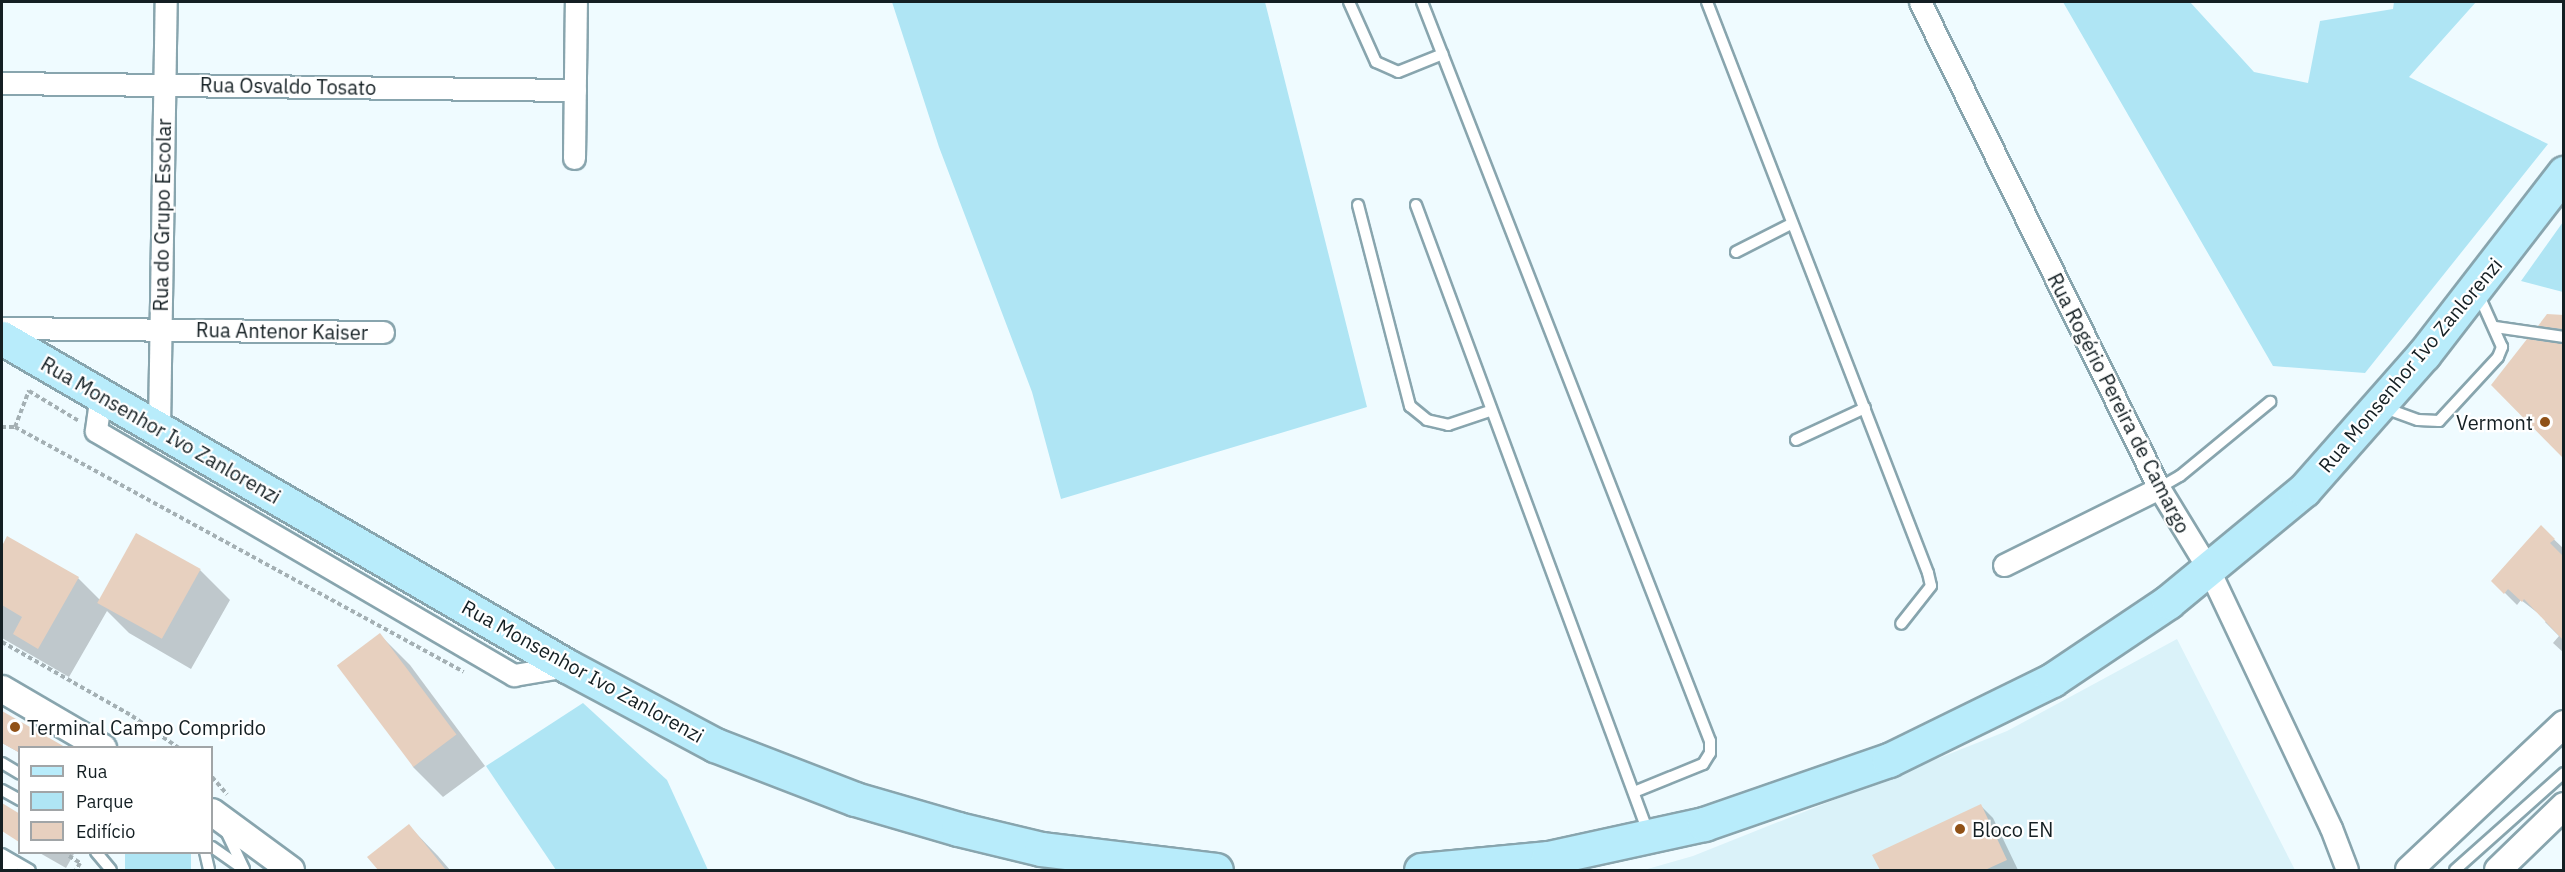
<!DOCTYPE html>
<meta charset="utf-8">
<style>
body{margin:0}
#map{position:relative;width:2565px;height:872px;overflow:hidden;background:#effbff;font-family:"IBM Plex Sans",sans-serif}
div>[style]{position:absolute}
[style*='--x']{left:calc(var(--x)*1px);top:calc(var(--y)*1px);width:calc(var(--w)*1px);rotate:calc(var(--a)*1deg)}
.built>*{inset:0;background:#daf2f9}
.green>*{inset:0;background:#afe5f4;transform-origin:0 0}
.shadow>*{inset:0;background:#0003}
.building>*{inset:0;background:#e7d0bf;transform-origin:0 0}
.path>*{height:4px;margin-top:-2px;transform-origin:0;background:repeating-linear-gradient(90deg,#a4b0b4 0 4.5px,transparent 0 7.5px)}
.roads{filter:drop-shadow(2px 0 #88a5ae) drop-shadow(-2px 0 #88a5ae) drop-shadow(0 2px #88a5ae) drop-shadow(0 -2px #88a5ae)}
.service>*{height:10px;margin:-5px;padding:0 5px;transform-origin:5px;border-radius:5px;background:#fff}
.minor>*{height:21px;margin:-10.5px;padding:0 10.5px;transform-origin:10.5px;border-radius:10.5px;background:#fff}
.tertiary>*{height:26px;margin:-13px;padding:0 13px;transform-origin:13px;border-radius:13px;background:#fff}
.primary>*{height:33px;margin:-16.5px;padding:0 16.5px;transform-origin:16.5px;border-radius:16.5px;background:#b8ecfb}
.dots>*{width:16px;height:16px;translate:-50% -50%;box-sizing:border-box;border:3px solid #fff;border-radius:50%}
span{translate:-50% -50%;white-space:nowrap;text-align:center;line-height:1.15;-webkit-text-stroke:4.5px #fff;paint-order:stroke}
.street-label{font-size:20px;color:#141f23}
.poi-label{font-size:20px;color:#141f23}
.right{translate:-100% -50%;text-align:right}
.left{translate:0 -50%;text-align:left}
.frame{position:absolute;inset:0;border:3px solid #141f23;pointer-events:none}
.legend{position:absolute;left:18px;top:746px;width:195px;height:108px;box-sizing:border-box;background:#fff;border:2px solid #a1a5a7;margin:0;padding:8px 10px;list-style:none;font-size:18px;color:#141f23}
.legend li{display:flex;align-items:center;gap:12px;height:30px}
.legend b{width:30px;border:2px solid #a1a5a7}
</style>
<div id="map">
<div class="built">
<div style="clip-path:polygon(2177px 639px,2295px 870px,1644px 870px,1693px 856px,2007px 731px)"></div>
</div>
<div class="green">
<div style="clip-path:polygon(892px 2px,1265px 2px,1367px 407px,1061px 499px,1032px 392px,939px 147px)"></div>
<div style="clip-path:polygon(2063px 2px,2190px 2px,2254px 72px,2308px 83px,2320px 21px,2393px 9px,2394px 2px,2476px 2px,2409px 77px,2548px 144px,2365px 373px,2273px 366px)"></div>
<div style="clip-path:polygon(2563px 222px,2563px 292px,2521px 281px)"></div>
<div style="clip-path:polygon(583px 703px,667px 780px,708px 870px,556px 870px,486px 766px)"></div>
<div style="left:125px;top:853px;width:66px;height:17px"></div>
</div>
<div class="shadow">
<div style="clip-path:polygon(2564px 316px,2564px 457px,2560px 346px,2540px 326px)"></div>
<div style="clip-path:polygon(2541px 527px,2564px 549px,2564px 653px,2553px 643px,2559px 636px,2545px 622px,2547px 620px,2521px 600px,2517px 605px,2493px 581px)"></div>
<div style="clip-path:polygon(8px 538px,78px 578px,100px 600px,200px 570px,230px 600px,191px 669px,129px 633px,107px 611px,69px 677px,2px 638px,2px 549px)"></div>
<div style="clip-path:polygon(380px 635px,410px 665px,485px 766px,443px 797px,413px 767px)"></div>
<div style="clip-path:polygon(2px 713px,62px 748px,20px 748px,20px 753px,2px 743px)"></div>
<div style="clip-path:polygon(1981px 806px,1993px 818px,2018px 870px,1881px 870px,1874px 855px)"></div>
<div style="clip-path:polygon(409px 826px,438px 856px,450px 870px,380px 870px,369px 857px)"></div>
<div style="clip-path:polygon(38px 852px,75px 852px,66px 868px)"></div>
</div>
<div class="building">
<div style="clip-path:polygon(2547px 314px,2564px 315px,2564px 329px,2538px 326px)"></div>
<div style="clip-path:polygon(2527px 339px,2564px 344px,2564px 459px,2491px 385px)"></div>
<div style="clip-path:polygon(2541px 525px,2555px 539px,2550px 543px,2564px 557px,2564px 641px,2524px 599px,2522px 602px,2508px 589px,2504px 594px,2491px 581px)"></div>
<div style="left:136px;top:533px;width:74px;height:80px;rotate:29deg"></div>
<div style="clip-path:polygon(7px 536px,79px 577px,38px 649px,13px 634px,22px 617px,2px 605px,2px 546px)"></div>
<div style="left:380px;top:633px;width:127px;height:54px;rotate:53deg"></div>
<div style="clip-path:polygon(2px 711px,65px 747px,20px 747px,20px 753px,2px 743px)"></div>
<div style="clip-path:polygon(2px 803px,20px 814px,19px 842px,2px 831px)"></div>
<div style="clip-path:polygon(1981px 804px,2007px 860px,1985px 870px,1880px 870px,1872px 855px)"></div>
<div style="clip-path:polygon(409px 824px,446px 870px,378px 870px,367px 857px)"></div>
</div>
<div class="path">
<div style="--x:2;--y:427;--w:13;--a:0"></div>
<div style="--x:15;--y:427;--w:39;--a:-69"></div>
<div style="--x:29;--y:391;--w:58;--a:31"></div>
<div style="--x:15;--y:427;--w:511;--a:28.62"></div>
<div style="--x:2;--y:642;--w:150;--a:29.6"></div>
<div style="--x:132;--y:716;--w:57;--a:34.2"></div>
<div style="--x:212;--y:777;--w:23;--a:49"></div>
<div style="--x:69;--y:856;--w:13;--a:32"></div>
<div style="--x:80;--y:863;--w:8;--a:120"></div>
</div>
<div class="roads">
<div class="service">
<div style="--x:1349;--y:2;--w:66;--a:65.8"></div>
<div style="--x:1376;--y:62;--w:24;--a:24"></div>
<div style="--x:1398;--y:72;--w:48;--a:-21.8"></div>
<div style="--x:1422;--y:2;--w:793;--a:68.71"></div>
<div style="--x:1710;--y:741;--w:12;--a:90"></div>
<div style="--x:1710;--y:753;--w:13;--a:122"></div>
<div style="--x:1703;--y:764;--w:74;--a:157.9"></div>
<div style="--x:1707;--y:2;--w:612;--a:68.84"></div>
<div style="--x:1928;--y:573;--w:13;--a:77"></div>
<div style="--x:1931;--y:586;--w:48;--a:128.3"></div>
<div style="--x:1358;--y:205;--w:208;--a:75.5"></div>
<div style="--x:1410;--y:406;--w:22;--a:39"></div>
<div style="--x:1427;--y:420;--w:22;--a:13"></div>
<div style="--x:1448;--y:425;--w:44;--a:-18.4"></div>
<div style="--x:1416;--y:205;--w:669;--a:69.69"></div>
<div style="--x:1736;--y:252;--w:62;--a:-27"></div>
<div style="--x:2495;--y:327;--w:70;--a:8.2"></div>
<div style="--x:2382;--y:407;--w:38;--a:20"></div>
<div style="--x:2418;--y:420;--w:21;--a:3"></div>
<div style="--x:2439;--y:421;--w:87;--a:-47.3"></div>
<div style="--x:2498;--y:357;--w:11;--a:-68"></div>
<div style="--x:2502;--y:347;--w:61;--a:-114.1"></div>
<div style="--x:1796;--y:440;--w:76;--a:-24.9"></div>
<div style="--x:2159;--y:488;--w:24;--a:-30"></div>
<div style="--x:2180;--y:476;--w:117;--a:-39.4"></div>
<div style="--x:2;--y:763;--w:21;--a:31"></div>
<div style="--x:2;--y:790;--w:21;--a:29"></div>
<div style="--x:226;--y:831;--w:42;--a:64.7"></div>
<div style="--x:212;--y:847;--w:39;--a:35"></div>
<div style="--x:96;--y:852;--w:23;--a:50"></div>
<div style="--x:205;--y:852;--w:18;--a:77"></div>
<div style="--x:2;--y:854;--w:32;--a:30"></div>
<div style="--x:2455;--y:870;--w:146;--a:-41.7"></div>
</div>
<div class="minor">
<div style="--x:1920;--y:2;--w:542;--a:63.81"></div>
<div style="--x:2159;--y:488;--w:96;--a:58.6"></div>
<div style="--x:2209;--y:570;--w:285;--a:64.7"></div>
<div style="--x:2331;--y:828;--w:45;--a:69.1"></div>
<div style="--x:2;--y:83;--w:573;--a:0.7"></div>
<div style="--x:574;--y:158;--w:156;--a:-89.3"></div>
<div style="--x:2;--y:328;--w:381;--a:0.6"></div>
<div style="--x:101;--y:394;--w:37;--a:98"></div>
<div style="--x:96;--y:431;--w:484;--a:30.3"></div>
<div style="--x:514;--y:675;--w:54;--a:-9.6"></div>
<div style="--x:159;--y:428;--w:426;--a:-89.1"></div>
<div style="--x:2004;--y:565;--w:173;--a:-26.4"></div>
</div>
<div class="tertiary">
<div style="--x:2;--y:689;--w:117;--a:30.3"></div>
<div style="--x:212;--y:812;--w:98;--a:36.3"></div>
<div style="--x:2;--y:869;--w:3;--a:18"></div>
<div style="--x:2409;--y:870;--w:213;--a:-43.3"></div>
<div style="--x:2498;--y:870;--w:92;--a:-44.1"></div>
</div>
<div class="primary">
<div style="--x:2;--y:338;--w:653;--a:30.14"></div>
<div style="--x:567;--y:666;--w:168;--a:28.1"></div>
<div style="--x:715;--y:745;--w:150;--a:21.1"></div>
<div style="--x:855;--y:799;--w:107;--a:16.2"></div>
<div style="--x:958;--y:829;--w:85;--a:13.5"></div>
<div style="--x:1041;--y:849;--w:176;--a:6.8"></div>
<div style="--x:1421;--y:870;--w:128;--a:-5.4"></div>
<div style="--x:1548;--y:858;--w:160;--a:-12.3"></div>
<div style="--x:1704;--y:824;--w:196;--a:-19.1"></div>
<div style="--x:1889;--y:760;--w:182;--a:-26.1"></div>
<div style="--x:2052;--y:680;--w:140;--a:-33.9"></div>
<div style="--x:2168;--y:602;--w:176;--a:-39.5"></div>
<div style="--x:2304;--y:490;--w:181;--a:-48.6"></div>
<div style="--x:2424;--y:354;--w:229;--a:-52.3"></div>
</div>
</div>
<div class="dots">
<div style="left:2545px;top:422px;background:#905117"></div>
<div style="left:15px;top:727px;background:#905117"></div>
<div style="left:1960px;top:829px;background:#905117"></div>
</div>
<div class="street-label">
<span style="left:288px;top:86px;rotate:1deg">Rua Osvaldo Tosato</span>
<span style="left:162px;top:215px;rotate:-89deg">Rua do Grupo Escolar</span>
<span style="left:282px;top:331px;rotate:1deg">Rua Antenor Kaiser</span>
<span style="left:2410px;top:365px;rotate:-50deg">Rua Monsenhor Ivo Zanlorenzi</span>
<span style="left:2119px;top:403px;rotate:63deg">Rua Rogério Pereira de Camargo</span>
<span style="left:161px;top:430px;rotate:30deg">Rua Monsenhor Ivo Zanlorenzi</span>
<span style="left:583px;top:671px;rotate:29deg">Rua Monsenhor Ivo Zanlorenzi</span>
</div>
<div class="poi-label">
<span class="right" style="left:2533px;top:422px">Vermont</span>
<span class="left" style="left:27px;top:727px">Terminal Campo Comprido</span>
<span class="left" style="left:1972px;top:829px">Bloco EN</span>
</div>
<div class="frame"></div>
<ul class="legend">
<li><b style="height:8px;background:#b8ecfb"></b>Rua</li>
<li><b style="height:16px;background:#afe5f4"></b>Parque</li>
<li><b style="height:16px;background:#e7d0bf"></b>Edifício</li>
</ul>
</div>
